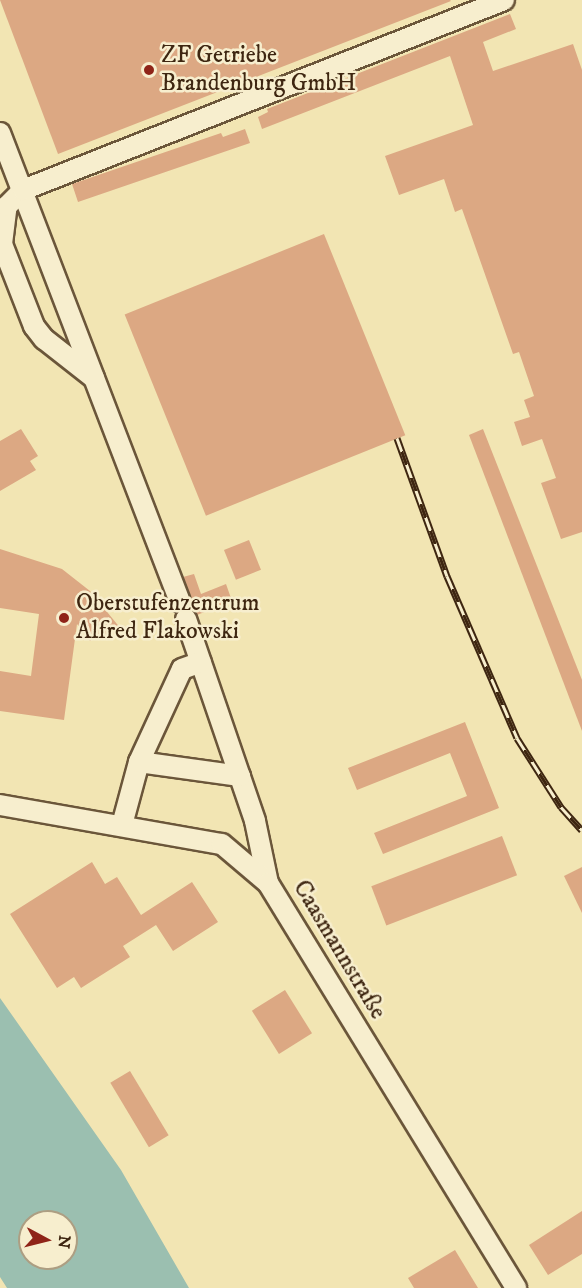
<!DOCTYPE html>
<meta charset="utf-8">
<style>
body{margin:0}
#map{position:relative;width:582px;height:1288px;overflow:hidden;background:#f2e5b3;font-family:"IM FELL DW Pica",serif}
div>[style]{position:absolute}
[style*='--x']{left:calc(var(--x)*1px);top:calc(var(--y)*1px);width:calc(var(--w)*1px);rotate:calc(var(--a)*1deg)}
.water>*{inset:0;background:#9bbfb0}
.building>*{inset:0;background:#dca883;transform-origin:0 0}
.roads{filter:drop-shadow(2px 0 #6b563a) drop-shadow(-2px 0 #6b563a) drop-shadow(0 2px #6b563a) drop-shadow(0 -2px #6b563a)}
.minor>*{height:20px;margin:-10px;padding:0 10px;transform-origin:10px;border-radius:10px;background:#f7eece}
.rail>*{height:7px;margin-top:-3.5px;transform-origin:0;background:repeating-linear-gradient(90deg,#f7eece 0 14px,#3e2611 0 28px);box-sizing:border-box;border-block:2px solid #3e2611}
.dots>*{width:16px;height:16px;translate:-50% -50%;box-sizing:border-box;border:3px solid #f7eece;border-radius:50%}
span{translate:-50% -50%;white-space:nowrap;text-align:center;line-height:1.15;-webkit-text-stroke:5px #f7eece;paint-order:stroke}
.poi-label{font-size:24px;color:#3e2611}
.left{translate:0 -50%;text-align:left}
.street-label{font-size:24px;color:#3e2611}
.north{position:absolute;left:18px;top:1210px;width:60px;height:60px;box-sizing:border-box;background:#f7eece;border:2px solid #ad9e82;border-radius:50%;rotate:97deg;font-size:16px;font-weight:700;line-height:24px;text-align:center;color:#3e2611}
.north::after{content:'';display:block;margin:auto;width:21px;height:27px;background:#8f2418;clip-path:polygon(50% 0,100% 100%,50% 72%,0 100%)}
</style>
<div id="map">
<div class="water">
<div style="clip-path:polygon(evenodd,0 998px,121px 1170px,189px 1288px,7px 1288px,0 1277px,0 998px,30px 1222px,66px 1222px,66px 1258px,30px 1258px,30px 1222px)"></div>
</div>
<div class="building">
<div style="clip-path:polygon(0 0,450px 0,451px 1px,58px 154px)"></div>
<div style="clip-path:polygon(510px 14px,516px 29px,483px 42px,493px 71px,573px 44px,582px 70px,582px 532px,561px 539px,541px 483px,556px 478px,542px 439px,522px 446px,514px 422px,530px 417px,524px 400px,534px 396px,519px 352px,513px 354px,462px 209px,455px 212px,444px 179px,399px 195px,385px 156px,473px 125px,450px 56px,262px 129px,258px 117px,268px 112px,267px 109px)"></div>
<div style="clip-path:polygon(245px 129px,250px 143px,78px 202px,72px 184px,221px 133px,223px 137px)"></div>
<div style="left:324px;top:234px;width:217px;height:215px;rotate:68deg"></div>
<div style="clip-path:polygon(21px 429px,38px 456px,30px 461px,36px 470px,0 491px,0 441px)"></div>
<div style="clip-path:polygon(483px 429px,582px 680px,582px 731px,469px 435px)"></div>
<div style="left:249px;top:540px;width:32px;height:27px;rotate:68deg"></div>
<div style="clip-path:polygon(0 549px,62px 569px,90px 591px,121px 629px,104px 639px,100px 634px,90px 641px,77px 624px,64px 720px,0 711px,0 671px,31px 676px,39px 614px,0 608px)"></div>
<div style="clip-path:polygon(194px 574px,201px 594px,226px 584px,232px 601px,197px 615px,190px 608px,191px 598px,183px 577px)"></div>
<div style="clip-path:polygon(465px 722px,499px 808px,383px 854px,374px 833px,467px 796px,450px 753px,357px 790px,348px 768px)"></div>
<div style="left:502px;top:836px;width:42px;height:140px;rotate:69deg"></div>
<div style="clip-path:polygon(92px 862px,105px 884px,117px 877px,141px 915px,192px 882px,218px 922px,173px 951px,156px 925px,123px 946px,130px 957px,81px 988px,74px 977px,57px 988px,10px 914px)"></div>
<div style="clip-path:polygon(582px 867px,582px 913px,564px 876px)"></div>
<div style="left:285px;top:990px;width:51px;height:39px;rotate:58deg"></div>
<div style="left:130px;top:1071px;width:75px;height:23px;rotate:59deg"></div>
<div style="clip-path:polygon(582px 1211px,582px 1254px,548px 1275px,529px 1245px)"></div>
<div style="clip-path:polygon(455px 1250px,478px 1288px,414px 1288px,408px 1278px)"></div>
</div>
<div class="roads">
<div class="minor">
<div style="--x:0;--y:133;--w:502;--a:69"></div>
<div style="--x:94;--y:378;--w:63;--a:-142"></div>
<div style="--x:44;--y:339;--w:16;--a:-128"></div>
<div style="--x:34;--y:326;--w:88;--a:-111.3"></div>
<div style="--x:2;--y:244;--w:38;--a:-83"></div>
<div style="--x:7;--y:206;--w:23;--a:-45"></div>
<div style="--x:23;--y:190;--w:517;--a:-21.55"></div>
<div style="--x:186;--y:619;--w:213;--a:71.1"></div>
<div style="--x:255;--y:821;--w:63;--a:78.2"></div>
<div style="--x:139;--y:762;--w:102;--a:-65.2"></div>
<div style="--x:182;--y:669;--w:20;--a:-20"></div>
<div style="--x:0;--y:805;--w:225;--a:10"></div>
<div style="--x:222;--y:844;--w:60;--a:40.3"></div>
<div style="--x:268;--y:883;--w:475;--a:58.5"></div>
<div style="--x:122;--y:825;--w:65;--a:-74.9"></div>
<div style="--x:139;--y:762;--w:102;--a:7.9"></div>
</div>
</div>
<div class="rail">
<div style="--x:397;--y:438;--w:147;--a:70.1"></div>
<div style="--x:447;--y:576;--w:176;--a:66.6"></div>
<div style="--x:517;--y:738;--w:82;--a:57.5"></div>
<div style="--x:561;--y:807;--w:31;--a:48"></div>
</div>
<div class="dots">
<div style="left:149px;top:70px;background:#8f2418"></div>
<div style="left:64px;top:618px;background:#8f2418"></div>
</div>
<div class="poi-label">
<span class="left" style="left:161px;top:70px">ZF Getriebe<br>Brandenburg GmbH</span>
<span class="left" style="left:76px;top:618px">Oberstufenzentrum<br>Alfred Flakowski</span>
</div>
<div class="street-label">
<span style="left:339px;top:950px;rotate:59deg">Caasmannstraße</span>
</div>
<div class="north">N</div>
</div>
